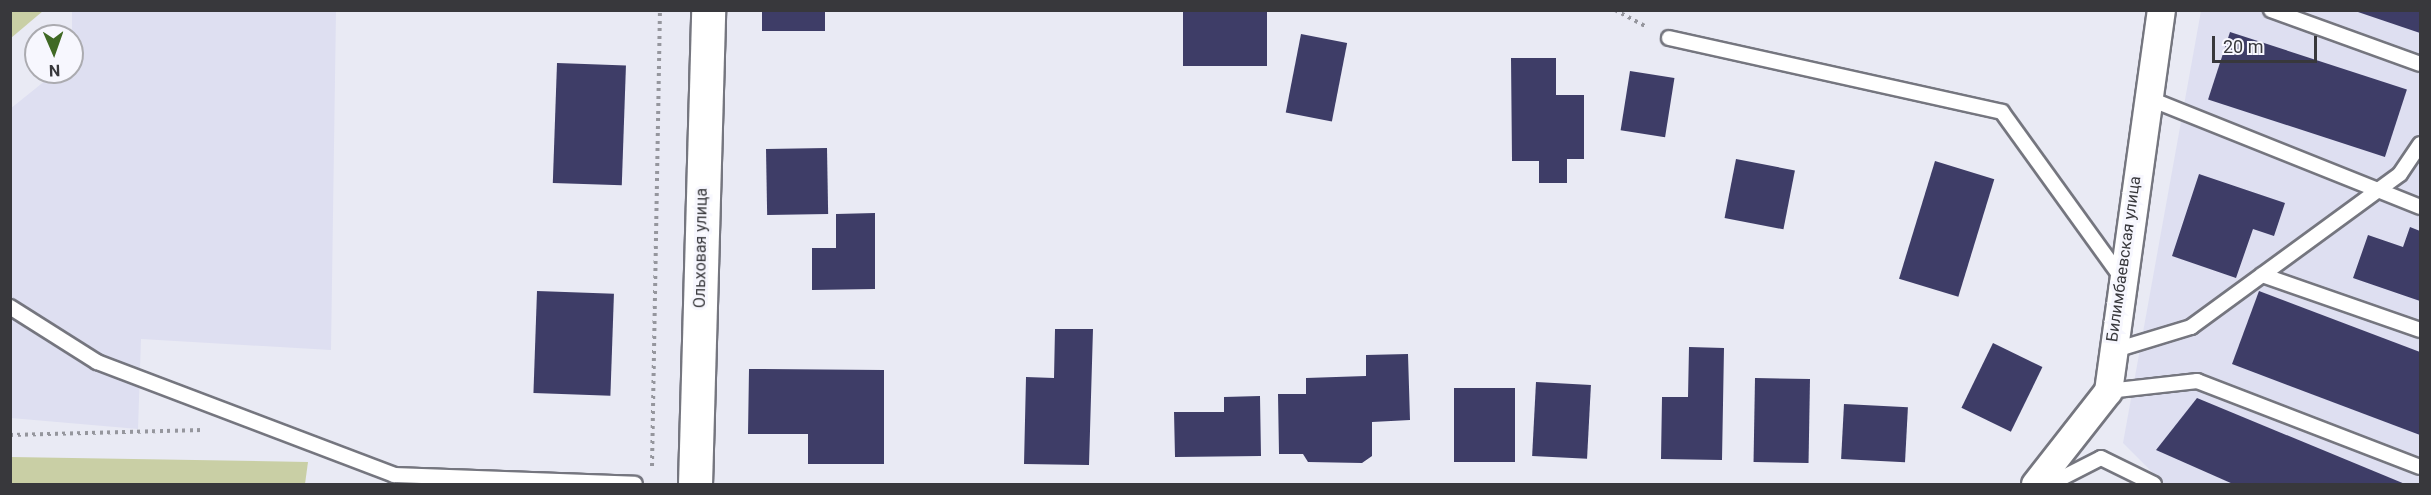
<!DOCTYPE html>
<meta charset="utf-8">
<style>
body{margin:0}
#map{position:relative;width:2431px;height:495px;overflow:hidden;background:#e9eaf4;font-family:Roboto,sans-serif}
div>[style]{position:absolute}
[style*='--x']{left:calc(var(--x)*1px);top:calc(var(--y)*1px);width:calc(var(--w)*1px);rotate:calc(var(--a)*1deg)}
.built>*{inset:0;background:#dedff1}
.green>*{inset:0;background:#c9cfa5}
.building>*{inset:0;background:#3e3d67;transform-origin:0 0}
.path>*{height:4px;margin-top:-2px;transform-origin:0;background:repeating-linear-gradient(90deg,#95969d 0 3px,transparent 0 7.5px)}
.roads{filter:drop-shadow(2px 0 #75767f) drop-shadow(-2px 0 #75767f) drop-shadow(0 2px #75767f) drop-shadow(0 -2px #75767f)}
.service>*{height:14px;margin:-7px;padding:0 7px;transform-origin:7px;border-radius:7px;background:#fff}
.minor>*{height:27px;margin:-13.5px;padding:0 13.5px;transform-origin:13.5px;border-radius:13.5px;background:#fff}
.secondary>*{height:33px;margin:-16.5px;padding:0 16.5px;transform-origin:16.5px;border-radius:16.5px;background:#fff}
span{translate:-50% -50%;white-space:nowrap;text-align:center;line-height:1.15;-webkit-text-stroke:6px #f7f7fe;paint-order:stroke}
.street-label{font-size:16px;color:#38383c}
.frame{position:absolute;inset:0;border:12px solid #38383c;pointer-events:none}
.north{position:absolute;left:24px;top:24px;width:60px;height:60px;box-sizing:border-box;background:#f7f7fe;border:2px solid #ababb0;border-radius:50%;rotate:178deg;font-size:16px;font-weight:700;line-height:24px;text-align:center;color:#38383c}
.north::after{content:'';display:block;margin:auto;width:21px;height:27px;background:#406925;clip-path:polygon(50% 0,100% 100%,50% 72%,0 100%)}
.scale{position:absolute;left:2212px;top:36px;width:105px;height:27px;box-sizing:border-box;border:3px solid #38383c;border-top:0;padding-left:8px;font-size:18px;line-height:21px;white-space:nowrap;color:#38383c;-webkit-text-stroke:4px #f7f7fe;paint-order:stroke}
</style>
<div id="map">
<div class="built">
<div style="clip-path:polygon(72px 11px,336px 11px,331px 350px,141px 339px,138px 429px,11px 418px,10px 109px,56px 72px,72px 72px)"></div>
<div style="clip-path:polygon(2201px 11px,2420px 11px,2420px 484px,2164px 484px,2123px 443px)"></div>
</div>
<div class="green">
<div style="clip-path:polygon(11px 10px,43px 10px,43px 11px,11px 38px)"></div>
<div style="clip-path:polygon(11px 457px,308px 462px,305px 484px,11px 484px)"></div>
</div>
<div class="building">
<div style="left:762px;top:10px;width:63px;height:21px"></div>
<div style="left:1183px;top:10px;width:84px;height:56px"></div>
<div style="clip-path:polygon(2355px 10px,2420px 10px,2420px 33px,2355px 11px)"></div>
<div style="left:2230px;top:32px;width:186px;height:71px;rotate:18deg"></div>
<div style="left:1301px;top:34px;width:47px;height:80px;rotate:11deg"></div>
<div style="clip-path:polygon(1511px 58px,1556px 58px,1556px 95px,1584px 95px,1584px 159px,1567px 159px,1567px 183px,1539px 183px,1539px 161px,1512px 161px)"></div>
<div style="left:557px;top:63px;width:69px;height:120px;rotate:2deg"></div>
<div style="left:1630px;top:71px;width:45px;height:60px;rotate:9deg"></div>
<div style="left:827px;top:148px;width:66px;height:61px;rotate:89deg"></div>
<div style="left:1736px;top:159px;width:60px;height:60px;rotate:11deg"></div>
<div style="left:1935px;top:161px;width:62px;height:123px;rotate:17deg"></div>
<div style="clip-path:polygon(2199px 174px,2285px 203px,2274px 236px,2253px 229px,2236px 278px,2172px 256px)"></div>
<div style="clip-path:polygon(875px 213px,875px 289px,812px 290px,812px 248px,836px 248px,836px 214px)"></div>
<div style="clip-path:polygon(2410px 227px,2420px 231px,2420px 301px,2353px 278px,2368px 235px,2403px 247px)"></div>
<div style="left:537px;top:291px;width:77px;height:102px;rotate:2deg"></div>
<div style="clip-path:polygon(2259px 291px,2420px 352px,2420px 435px,2232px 364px)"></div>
<div style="clip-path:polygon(1055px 329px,1093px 329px,1089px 465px,1024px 464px,1026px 377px,1054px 378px)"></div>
<div style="left:1993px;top:343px;width:55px;height:72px;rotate:26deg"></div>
<div style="clip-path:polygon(1689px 347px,1724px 348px,1722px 460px,1661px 459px,1662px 397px,1688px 397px)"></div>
<div style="clip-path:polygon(1408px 354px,1410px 420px,1372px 422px,1372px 456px,1362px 463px,1308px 462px,1303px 454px,1279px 454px,1278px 394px,1306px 394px,1306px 378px,1366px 376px,1366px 355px)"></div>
<div style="clip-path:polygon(749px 369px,884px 370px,884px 464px,808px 464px,808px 434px,748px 434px)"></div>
<div style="left:1755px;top:378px;width:55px;height:84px;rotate:1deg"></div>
<div style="left:1536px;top:382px;width:55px;height:74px;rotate:3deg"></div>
<div style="left:1454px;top:388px;width:61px;height:74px"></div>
<div style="clip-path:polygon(1260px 396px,1261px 456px,1175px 457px,1174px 412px,1224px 412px,1224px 397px)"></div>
<div style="clip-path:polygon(2197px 398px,2405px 484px,2233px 484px,2156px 450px)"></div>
<div style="left:1844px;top:404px;width:64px;height:55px;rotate:3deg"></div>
</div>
<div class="path">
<div style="--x:1615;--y:10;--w:36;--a:28"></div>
<div style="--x:10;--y:435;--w:192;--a:-1.5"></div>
<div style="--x:652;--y:466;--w:456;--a:-89"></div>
</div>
<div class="roads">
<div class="service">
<div style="--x:2271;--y:10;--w:158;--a:19.9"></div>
<div style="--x:1669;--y:38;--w:341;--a:12.5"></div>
<div style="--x:2002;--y:112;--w:203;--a:54.2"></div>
<div style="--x:2148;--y:98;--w:293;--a:21.8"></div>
<div style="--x:2262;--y:275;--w:167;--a:19.2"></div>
<div style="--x:10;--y:307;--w:103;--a:32.3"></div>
<div style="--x:97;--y:362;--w:318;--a:20.8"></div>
<div style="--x:394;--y:475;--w:241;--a:2.1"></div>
<div style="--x:2112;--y:351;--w:83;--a:-16.9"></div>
<div style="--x:2191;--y:327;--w:259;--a:-36.2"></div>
<div style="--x:2400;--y:174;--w:36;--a:-56"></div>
<div style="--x:2108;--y:391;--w:90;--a:-6.4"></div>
<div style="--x:2197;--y:381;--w:239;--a:21.1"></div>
<div style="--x:2050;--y:484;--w:57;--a:-27"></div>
<div style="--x:2101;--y:458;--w:59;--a:26.1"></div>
</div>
<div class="minor">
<div style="--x:2035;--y:484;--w:118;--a:-51.9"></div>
<div style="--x:2108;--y:391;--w:385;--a:-82.1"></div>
</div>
<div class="secondary">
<div style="--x:695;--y:484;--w:474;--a:-88.4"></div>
</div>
</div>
<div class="street-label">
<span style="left:701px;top:248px;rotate:-89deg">Ольховая улица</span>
<span style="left:2124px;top:259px;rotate:-82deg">Билимбаевская улица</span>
</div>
<div class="frame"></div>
<div class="north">N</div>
<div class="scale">20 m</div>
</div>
